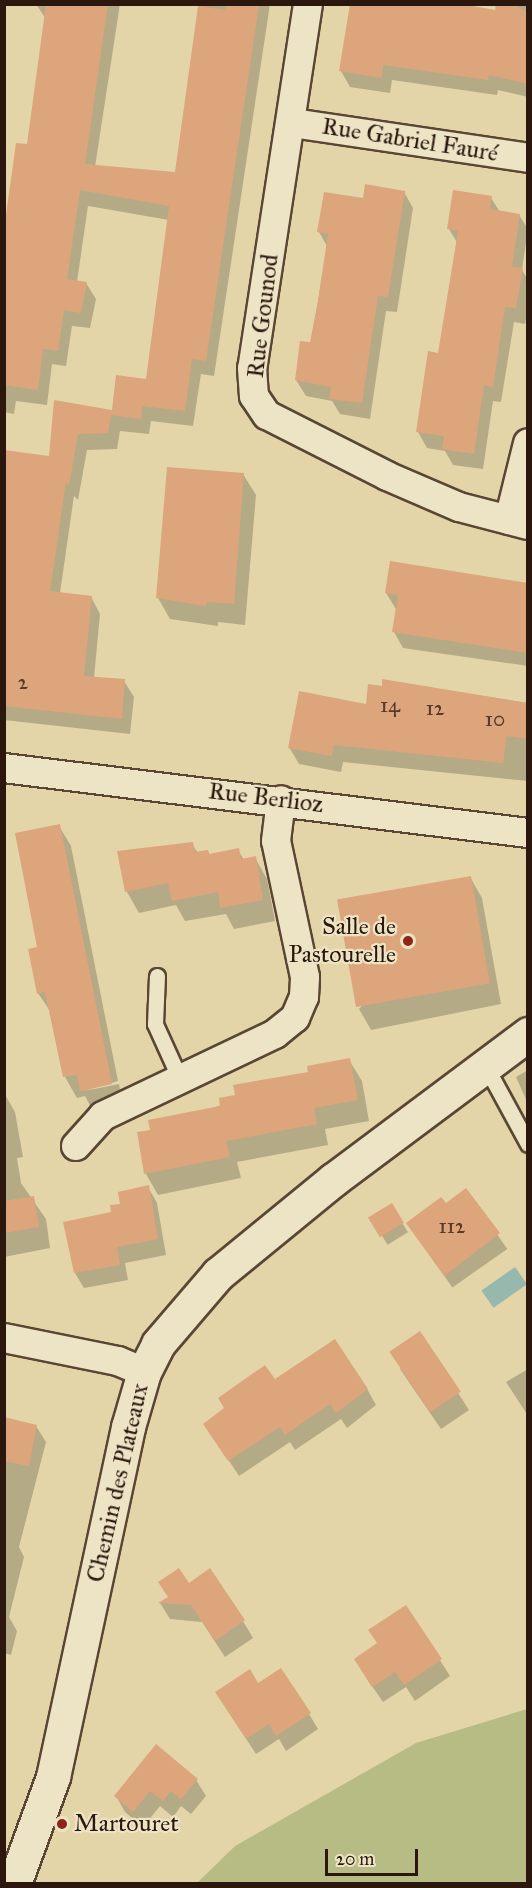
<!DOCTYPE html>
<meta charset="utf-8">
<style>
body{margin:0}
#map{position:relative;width:532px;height:1888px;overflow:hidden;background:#e3d5a8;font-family:"IM FELL Great Primer",serif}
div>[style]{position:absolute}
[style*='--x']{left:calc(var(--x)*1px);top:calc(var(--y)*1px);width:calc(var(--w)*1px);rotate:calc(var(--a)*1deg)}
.green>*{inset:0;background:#b7bc85}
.water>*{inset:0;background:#96b8ad;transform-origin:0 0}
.shadow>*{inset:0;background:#0003;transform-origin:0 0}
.building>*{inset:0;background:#dda57c;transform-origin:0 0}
.roads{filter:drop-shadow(2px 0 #594634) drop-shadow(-2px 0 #594634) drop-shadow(0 2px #594634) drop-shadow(0 -2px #594634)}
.lane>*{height:15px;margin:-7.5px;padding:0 7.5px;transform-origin:7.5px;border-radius:7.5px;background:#ede4c6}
.street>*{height:28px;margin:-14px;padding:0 14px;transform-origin:14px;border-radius:14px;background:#ede4c6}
.secondary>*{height:33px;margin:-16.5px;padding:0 16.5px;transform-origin:16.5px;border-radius:16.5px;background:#ede4c6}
.dots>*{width:16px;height:16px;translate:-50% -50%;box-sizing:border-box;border:3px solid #ede4c6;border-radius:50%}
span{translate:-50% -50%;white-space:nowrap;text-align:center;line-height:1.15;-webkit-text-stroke:4.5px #ede4c6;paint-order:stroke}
.number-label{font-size:21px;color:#583a29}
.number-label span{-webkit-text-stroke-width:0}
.street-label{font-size:24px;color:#2b170d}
.poi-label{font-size:24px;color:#2b170d}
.right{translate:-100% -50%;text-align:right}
.left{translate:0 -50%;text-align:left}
.frame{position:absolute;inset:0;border:6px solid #2b170d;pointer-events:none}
.scale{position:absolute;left:325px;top:1849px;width:93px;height:27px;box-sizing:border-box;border:3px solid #2b170d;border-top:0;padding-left:8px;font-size:18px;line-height:21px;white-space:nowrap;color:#2b170d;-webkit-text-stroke:4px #ede4c6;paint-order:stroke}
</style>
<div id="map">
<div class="green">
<div style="clip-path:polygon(527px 1709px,527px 1883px,197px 1883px,235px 1846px,416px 1743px)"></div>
</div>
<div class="water">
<div style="left:515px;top:1267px;width:21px;height:41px;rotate:55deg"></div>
</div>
<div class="shadow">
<div style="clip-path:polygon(36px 4px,120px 4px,95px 167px,176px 174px,201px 4px,270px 4px,214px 376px,201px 374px,193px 426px,151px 421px,149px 434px,120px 431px,117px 449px,87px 450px,78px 500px,74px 496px,60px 593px,91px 597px,100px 614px,94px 678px,124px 681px,134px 697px,130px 734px,4px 720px,4px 451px,51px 458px,56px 402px,113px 411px,147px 380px,169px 220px,88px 206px,77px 282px,86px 283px,96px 299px,90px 328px,72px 326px,66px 366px,52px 364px,47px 405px,16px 401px,14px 414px,4px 412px,7px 222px,28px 146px,46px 19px)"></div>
<div style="clip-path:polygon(498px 4px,528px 4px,528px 97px,498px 90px,497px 95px,392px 80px,390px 93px,350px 87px,341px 71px,497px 11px)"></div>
<div style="clip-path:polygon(404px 192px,413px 208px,397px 312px,386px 311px,370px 419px,340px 414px,332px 401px,306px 396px,296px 380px,311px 344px,327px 246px,319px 232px,365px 200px)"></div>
<div style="clip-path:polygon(491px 198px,500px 212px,519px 215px,528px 229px,522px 270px,528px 280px,528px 308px,525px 324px,514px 322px,501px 402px,493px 401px,483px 469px,453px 465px,445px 451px,427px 448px,418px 432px,440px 355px,458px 244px,449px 229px)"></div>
<div style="clip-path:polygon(243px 474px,256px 495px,245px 625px,218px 622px,218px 626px,170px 619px,158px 598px)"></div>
<div style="clip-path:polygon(528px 584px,528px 666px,403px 648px,394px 632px,396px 609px,386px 593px)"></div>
<div style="clip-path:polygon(384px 681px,528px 703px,528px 781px,343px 762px,341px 772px,299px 764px,289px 747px,367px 706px,383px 687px)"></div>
<div style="clip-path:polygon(59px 826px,71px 846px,118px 1081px,84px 1091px,119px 1084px,123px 1104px,93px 1111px,85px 1096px,77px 1098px,65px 1077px,52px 1014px,38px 993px,39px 949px)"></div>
<div style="clip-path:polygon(192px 844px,198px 853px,208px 851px,210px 856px,238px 850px,244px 860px,255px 858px,267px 879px,275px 921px,234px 929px,226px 914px,185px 921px,176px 905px,139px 913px,127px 892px,119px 852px)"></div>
<div style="clip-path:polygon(470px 877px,482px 898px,501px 1004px,371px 1030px,359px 1009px)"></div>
<div style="clip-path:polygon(349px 1060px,362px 1081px,369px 1121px,325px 1129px,328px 1145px,237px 1162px,241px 1178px,158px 1195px,146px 1174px,139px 1134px)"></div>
<div style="clip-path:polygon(528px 1070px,528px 1104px,516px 1077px)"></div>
<div style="clip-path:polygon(4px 1093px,15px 1112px,23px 1157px,17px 1158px,21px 1183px,46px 1219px,50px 1248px,4px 1257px)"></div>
<div style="clip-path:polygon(148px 1187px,157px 1203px,166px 1255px,125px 1263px,128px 1280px,84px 1288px,75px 1273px,113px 1214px)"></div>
<div style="left:466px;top:1190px;width:72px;height:67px;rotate:55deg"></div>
<div style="left:391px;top:1205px;width:32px;height:24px;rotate:58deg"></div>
<div style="clip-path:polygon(420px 1333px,469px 1410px,441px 1429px,400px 1369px)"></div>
<div style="clip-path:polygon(528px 1369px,528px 1416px,506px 1382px)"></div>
<div style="clip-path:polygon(275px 1381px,367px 1389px,376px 1405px,347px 1428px,341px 1419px,295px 1450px,290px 1442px,239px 1476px,205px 1424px)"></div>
<div style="clip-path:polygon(4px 1419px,36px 1426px,46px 1442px,19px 1547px,24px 1557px,9px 1617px,17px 1631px,11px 1655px,4px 1653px)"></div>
<div style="clip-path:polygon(188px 1585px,243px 1621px,253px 1638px,225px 1657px,202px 1622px,170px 1619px,160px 1603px)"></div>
<div style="clip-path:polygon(406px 1607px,450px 1676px,415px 1701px,406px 1687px,383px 1702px,365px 1676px,378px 1644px)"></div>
<div style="clip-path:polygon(258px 1685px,309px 1714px,318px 1729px,286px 1751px,279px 1739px,256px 1754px,226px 1708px)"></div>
<div style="clip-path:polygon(196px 1780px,206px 1796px,191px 1814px,181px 1806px,173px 1817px,160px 1806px,143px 1827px,125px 1812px,116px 1796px)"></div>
</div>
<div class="building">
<div style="clip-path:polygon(46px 4px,108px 4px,85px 164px,175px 172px,198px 6px,225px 10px,226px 4px,259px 4px,206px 361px,192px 359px,185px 411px,142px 406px,141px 419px,111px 415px,108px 433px,78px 434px,69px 486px,66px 482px,50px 591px,92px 596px,84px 676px,125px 679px,122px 719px,4px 706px,4px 450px,49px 456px,54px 400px,112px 410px,116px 375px,146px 379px,169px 206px,80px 190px,67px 279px,87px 282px,81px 313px,64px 310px,58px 351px,43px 349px,38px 390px,4px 385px,5px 222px,16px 143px,27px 144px)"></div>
<div style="clip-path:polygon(350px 4px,461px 4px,495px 10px,496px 4px,513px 4px,528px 13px,528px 84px,489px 75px,488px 80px,383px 65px,382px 78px,339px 71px)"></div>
<div style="clip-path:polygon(365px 184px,405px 191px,388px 297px,378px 296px,362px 403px,329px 399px,331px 387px,295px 380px,300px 341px,310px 342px,318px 301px,328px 234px,317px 232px,324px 192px,363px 198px)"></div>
<div style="clip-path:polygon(453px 190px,492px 196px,490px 209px,520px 214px,512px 267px,523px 268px,516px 308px,505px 307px,493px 387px,484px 385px,474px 454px,442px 449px,444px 436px,416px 432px,428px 351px,438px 353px,458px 231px,447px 229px)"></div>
<div style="clip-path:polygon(167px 467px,244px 473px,234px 604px,207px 602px,206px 606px,156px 598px)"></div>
<div style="clip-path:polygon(390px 561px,528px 583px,528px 653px,392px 632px,398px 595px,385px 593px)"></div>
<div style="clip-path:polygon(382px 679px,528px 703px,528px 739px,507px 736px,503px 763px,334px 745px,332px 756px,288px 748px,299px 691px,366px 704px,368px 684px,382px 686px)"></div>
<div style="clip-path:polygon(60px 824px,112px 1084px,80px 1091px,77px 1075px,63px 1077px,45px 992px,37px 994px,28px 949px,37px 947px,15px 833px)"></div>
<div style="clip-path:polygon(193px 842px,195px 852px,208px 850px,209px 854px,239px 848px,241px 859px,256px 856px,263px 900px,220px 908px,218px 892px,172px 901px,168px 883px,125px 892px,117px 851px)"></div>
<div style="left:471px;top:876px;width:109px;height:136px;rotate:80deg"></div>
<div style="clip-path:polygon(350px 1058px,358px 1100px,314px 1108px,317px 1124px,226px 1141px,230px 1157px,144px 1174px,137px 1132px,150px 1130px,148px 1120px,220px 1106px,219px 1098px,235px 1095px,233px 1085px,308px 1072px,307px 1066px)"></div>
<div style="clip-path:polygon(149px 1185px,158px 1239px,117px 1247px,120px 1265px,74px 1273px,63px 1222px,111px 1212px,110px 1205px,120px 1204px,118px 1192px)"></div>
<div style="clip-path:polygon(466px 1188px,500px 1233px,444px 1276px,406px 1223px,441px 1197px,446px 1203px)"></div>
<div style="clip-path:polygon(34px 1196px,39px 1227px,4px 1233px,4px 1201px)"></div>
<div style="left:392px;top:1203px;width:23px;height:28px;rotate:59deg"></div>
<div style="left:420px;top:1331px;width:73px;height:37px;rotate:56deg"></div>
<div style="clip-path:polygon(335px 1339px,368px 1389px,336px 1413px,330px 1404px,285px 1435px,280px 1427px,228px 1461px,203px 1424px,224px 1408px,218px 1398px,265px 1365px,275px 1379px)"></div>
<div style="clip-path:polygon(4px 1417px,37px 1425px,29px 1466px,4px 1461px)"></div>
<div style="clip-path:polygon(179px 1568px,189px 1583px,210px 1568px,245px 1620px,215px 1641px,191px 1605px,158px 1603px,168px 1597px,158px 1582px)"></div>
<div style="clip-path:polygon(406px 1605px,442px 1659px,404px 1685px,395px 1672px,372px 1687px,354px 1659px,377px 1643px,368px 1630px)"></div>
<div style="clip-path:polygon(281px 1668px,311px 1713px,276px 1736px,269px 1724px,246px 1739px,215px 1692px,250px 1669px,258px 1683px)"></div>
<div style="clip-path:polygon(156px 1744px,198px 1779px,181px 1799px,171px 1791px,163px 1801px,150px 1791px,133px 1812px,114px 1796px)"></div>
</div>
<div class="roads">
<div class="lane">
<div style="--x:157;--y:976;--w:48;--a:92.4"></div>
<div style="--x:155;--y:1024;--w:60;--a:65.6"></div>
<div style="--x:485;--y:1065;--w:90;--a:61.4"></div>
</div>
<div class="street">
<div style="--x:308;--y:4;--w:368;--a:98.7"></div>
<div style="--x:252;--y:368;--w:28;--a:86"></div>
<div style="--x:254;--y:396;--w:23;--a:56"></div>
<div style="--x:267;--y:415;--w:135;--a:26.9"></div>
<div style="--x:387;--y:476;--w:78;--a:23.3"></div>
<div style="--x:459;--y:507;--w:71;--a:14.6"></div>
<div style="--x:292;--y:123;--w:239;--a:8.4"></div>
<div style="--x:509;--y:520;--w:79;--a:-76.1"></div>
<div style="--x:4;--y:768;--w:528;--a:7.07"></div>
<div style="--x:76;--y:1146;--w:40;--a:-48"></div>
<div style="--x:103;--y:1116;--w:191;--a:-25.5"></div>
<div style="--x:275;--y:1034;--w:26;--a:-39"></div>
<div style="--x:295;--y:1018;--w:23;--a:-67"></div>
<div style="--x:304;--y:997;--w:20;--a:-87"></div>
<div style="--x:305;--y:977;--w:139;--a:-102"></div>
<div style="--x:276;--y:841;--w:41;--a:-83"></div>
<div style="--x:4;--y:1338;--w:116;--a:11.4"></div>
<div style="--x:118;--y:1361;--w:28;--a:23"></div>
</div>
<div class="secondary">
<div style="--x:14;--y:1884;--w:114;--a:-70"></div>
<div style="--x:53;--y:1777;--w:358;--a:-77.9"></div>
<div style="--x:128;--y:1427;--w:57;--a:-73.8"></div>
<div style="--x:144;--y:1372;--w:31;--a:-63"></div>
<div style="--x:158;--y:1344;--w:92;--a:-49.4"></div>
<div style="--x:218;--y:1274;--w:149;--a:-39.3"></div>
<div style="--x:333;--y:1180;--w:244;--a:-36.8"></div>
</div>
</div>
<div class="dots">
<div style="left:408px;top:941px;background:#8f2418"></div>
<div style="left:62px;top:1824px;background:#8f2418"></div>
</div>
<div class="number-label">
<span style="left:23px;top:682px">2</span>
<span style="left:390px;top:705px">14</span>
<span style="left:435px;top:708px">12</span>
<span style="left:495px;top:719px">10</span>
<span style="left:452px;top:1226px">112</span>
</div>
<div class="street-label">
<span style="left:410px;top:140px;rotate:9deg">Rue Gabriel Fauré</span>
<span style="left:263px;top:316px;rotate:-83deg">Rue Gounod</span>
<span style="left:266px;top:798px;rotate:7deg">Rue Berlioz</span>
<span style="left:118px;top:1483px;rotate:-77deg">Chemin des Plateaux</span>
</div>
<div class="poi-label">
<span class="right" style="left:396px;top:941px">Salle de<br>Pastourelle</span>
<span class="left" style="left:74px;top:1824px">Martouret</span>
</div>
<div class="frame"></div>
<div class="scale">20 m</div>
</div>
